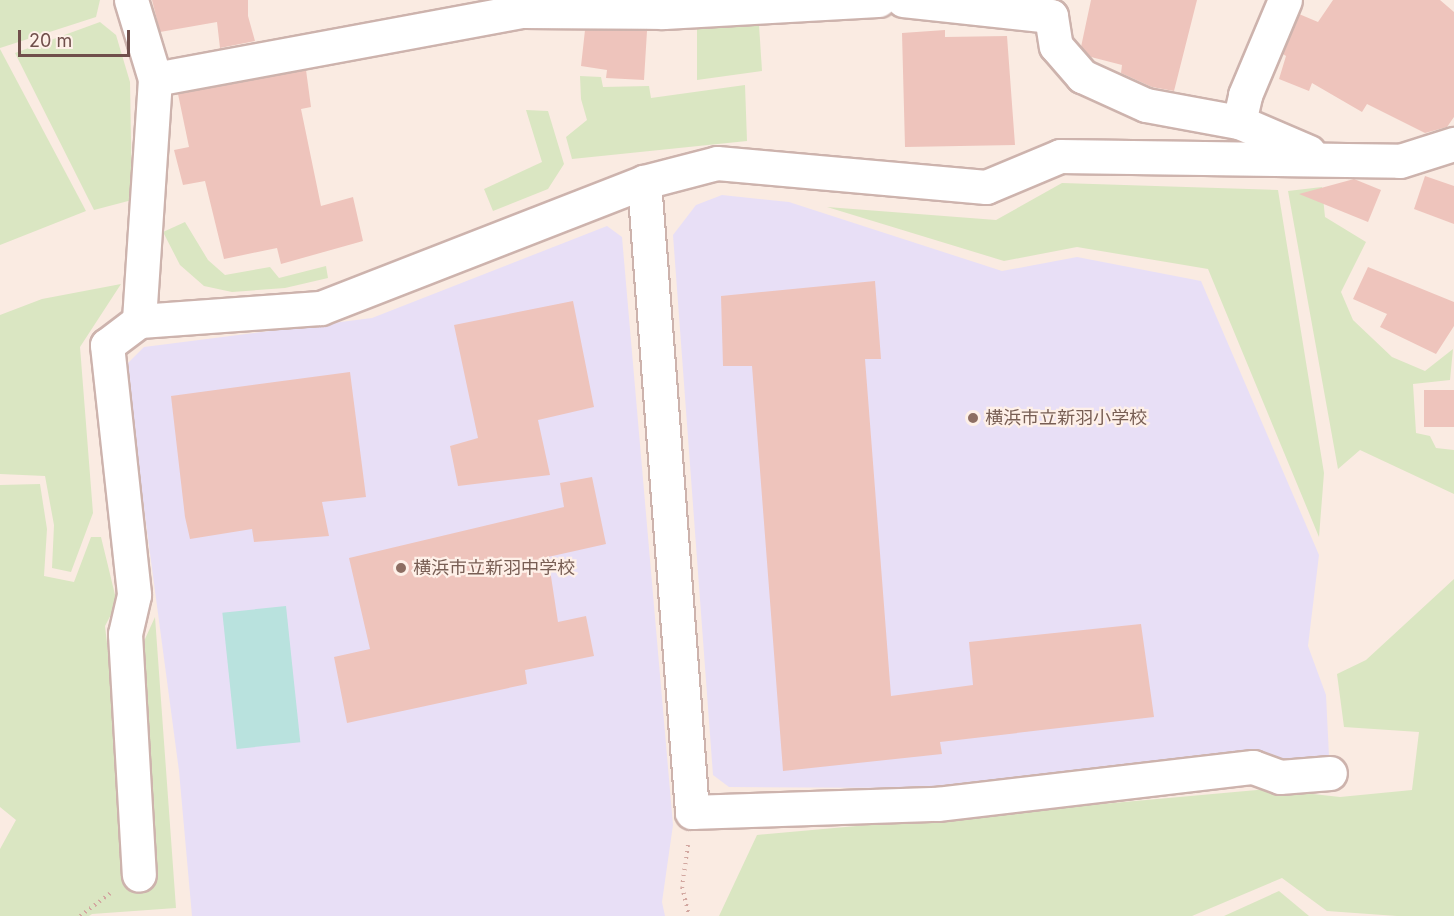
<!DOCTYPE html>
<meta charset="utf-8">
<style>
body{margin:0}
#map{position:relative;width:1454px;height:916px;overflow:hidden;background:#faebe2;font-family:Inter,"Noto Sans JP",sans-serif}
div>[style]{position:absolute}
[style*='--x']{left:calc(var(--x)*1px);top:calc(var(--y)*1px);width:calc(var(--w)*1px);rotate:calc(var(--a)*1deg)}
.education>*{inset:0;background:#e8dff6}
.green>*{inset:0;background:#dae6c2}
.water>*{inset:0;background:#b9e2de;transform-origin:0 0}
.building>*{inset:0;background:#eec4bc;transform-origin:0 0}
.path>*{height:4px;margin-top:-2px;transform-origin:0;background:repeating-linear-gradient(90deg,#d2a7a0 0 1.5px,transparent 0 6px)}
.roads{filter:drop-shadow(2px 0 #cdb3ad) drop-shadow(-2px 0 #cdb3ad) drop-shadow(0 2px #cdb3ad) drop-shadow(0 -2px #cdb3ad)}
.street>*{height:33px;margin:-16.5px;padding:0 16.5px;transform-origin:16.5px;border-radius:16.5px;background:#fff}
.dots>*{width:16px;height:16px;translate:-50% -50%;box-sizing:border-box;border:3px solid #fef0e8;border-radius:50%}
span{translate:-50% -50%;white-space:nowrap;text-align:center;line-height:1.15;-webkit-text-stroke:4.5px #fef0e8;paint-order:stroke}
.education-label{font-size:18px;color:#785e54}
.left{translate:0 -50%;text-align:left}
.scale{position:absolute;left:18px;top:30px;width:112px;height:27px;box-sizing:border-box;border:3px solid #704f4b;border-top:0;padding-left:8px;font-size:18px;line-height:21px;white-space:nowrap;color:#704f4b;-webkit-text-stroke:4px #fef0e8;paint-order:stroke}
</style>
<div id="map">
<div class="education">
<div style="clip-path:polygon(722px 195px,789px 202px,1002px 271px,1077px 257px,1201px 281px,1319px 555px,1308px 646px,1326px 695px,1329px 756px,1281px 761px,1253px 751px,924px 788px,729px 787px,713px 775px,673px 235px,696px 205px)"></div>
<div style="clip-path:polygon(607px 226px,622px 237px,673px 825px,662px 902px,665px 916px,192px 916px,179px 771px,125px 366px,144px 347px,372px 318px)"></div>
</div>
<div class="green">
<div style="clip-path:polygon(0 0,100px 0,96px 17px,0 48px)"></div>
<div style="clip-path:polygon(100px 22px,116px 35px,130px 82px,132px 200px,94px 210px,15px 53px)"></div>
<div style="clip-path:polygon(759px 25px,762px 71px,697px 80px,697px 28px)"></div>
<div style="clip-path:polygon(0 49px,86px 211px,0 245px)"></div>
<div style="clip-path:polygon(580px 76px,601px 77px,603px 87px,649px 86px,651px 98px,745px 85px,747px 141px,572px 159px,566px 137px,587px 120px,581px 99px)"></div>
<div style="clip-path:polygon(526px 110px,548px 111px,564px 164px,548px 189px,493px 211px,484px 189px,542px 162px)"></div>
<div style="clip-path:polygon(1062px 183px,1278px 190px,1324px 473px,1319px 537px,1208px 269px,1077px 247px,1004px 261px,827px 207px,996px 220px)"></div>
<div style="clip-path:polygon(1322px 187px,1325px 217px,1366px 242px,1341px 292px,1353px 320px,1392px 357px,1425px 371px,1453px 349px,1450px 380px,1413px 384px,1416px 433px,1430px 436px,1436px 448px,1454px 450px,1454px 494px,1360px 450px,1338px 469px,1288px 191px)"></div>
<div style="clip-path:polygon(185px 222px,208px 260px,225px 275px,270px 267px,279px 278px,326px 266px,328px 278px,285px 288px,232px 292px,204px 286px,180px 265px,163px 232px)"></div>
<div style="clip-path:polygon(121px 284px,80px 347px,93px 513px,71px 572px,52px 568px,54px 525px,45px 476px,0 474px,0 315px,42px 299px)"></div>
<div style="clip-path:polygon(40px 484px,47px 529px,44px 576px,74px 582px,91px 537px,101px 537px,117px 603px,105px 626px,113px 695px,144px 683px,145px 639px,155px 617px,176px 908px,92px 914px,89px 916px,0 916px,0 849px,16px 820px,0 807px,0 485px)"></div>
<div style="clip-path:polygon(1454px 579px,1454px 916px,1397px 916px,1327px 911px,1282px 878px,1192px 916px,719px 916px,757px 835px,1268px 789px,1340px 797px,1412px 790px,1419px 732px,1344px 727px,1337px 674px,1366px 660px)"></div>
<div style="clip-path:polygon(1279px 891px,1309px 916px,1224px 916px)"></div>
</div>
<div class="water">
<div style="left:286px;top:606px;width:137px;height:64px;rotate:84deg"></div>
</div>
<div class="building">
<div style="clip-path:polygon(152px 0,248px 0,248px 16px,255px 41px,220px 48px,217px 22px,160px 32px)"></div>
<div style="clip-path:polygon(1091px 0,1197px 0,1174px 91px,1152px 87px,1121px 73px,1122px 65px,1091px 57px,1081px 47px)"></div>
<div style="clip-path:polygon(1333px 0,1440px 0,1454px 12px,1454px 117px,1447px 127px,1425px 133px,1367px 104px,1362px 112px,1312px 83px,1309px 91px,1279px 79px,1286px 56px,1283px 54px,1299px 14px,1318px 22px)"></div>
<div style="clip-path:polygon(585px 30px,647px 31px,644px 80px,606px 78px,607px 70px,581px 66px)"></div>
<div style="clip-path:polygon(945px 30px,945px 37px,1007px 36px,1015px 145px,905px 147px,902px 33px)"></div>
<div style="clip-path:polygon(306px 70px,311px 107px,301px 109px,321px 206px,353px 197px,363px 241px,281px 264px,277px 248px,224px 259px,205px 181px,183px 185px,174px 150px,189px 147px,178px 94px)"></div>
<div style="clip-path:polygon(1425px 176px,1454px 186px,1454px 224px,1414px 209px)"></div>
<div style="clip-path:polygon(1354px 179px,1381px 190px,1368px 222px,1299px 194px)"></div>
<div style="clip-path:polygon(1368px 267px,1454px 302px,1454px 326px,1436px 354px,1380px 327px,1387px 314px,1353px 299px)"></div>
<div style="clip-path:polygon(875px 281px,881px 359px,865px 359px,891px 696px,973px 685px,969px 642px,1141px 624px,1154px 717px,940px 742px,942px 754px,783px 771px,752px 366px,723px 366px,721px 296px)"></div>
<div style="clip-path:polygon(573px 301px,594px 407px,538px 420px,550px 475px,458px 486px,450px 446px,478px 438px,454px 325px)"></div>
<div style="clip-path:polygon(350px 372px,366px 497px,322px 502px,329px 536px,254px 542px,252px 529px,190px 539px,185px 517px,171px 396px)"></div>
<div style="left:1454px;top:390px;width:37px;height:30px;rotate:90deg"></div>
<div style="clip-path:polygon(592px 477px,606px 544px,548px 557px,558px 622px,586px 616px,594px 656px,525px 670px,527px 684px,347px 723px,334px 657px,370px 649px,349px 558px,564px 507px,560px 483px)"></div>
</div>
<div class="path">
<div style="--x:688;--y:845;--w:42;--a:98.1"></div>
<div style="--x:682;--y:887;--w:30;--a:76"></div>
<div style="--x:80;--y:916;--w:39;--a:-37"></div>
</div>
<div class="roads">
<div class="street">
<div style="--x:131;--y:0;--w:83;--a:73.1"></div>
<div style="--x:155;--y:79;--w:243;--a:93.8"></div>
<div style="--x:139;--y:321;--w:40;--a:143"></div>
<div style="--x:107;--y:345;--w:251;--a:83.8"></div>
<div style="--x:134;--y:595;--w:40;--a:103"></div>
<div style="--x:125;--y:634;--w:241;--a:86.7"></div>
<div style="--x:903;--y:0;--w:149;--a:6.2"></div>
<div style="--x:1051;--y:16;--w:30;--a:81"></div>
<div style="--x:1056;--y:46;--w:40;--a:49"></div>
<div style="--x:1082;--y:76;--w:70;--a:24.4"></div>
<div style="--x:1146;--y:105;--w:95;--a:10.4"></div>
<div style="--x:1239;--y:122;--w:76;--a:23.2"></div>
<div style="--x:155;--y:79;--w:374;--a:-10.5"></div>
<div style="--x:523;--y:11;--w:140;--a:0.4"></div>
<div style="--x:663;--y:12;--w:216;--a:-3.2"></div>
<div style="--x:1239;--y:122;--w:28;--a:-77"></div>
<div style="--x:1245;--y:95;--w:103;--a:-67.2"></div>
<div style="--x:644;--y:182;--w:632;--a:85.64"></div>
<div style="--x:692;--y:812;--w:245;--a:-1.9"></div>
<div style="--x:937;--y:804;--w:318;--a:-6.7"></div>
<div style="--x:1253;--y:767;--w:29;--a:20"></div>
<div style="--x:1280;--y:777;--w:50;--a:-4.6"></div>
<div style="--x:139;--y:321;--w:182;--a:-4.1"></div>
<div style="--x:321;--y:308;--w:347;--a:-21.3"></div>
<div style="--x:644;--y:182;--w:75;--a:-14.6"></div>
<div style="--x:717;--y:163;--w:270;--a:5.1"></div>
<div style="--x:986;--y:187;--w:80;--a:-22.7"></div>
<div style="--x:1060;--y:156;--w:340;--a:0.8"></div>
<div style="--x:1400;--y:161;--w:57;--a:-17.5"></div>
</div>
</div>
<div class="dots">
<div style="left:973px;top:418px;background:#8d6e63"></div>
<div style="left:401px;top:568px;background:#8d6e63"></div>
</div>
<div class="education-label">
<span class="left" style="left:985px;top:418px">横浜市立新羽小学校</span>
<span class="left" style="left:413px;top:568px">横浜市立新羽中学校</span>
</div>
<div class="scale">20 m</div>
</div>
